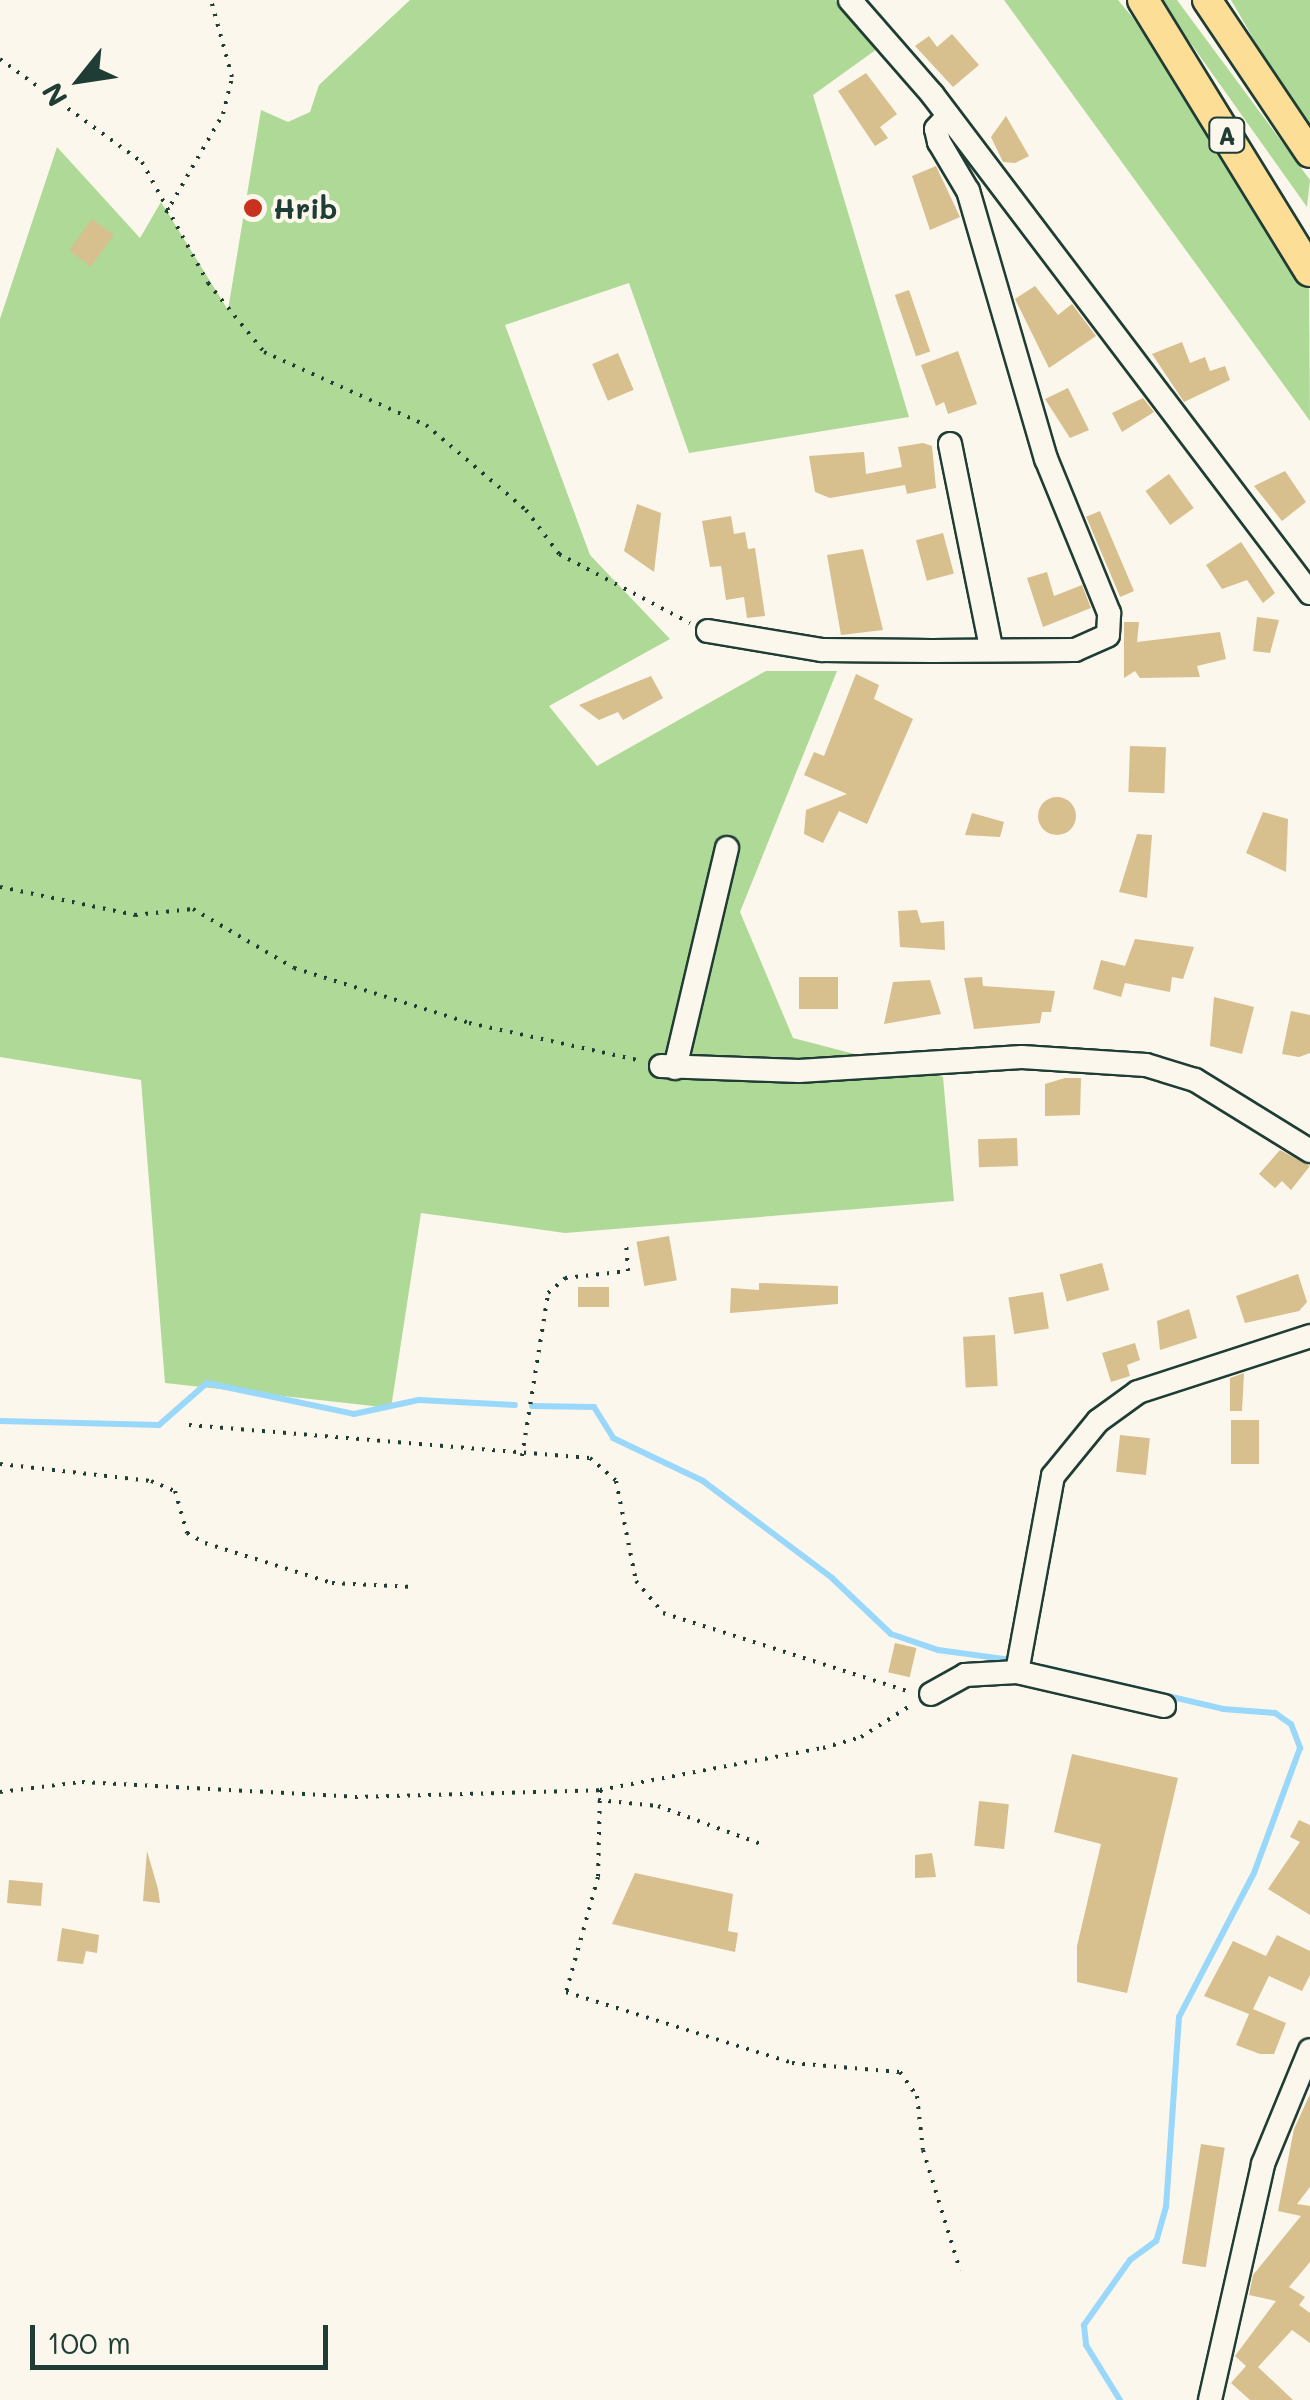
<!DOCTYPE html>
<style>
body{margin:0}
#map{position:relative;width:1310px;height:2400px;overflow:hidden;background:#fbf7ec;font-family:Mali,sans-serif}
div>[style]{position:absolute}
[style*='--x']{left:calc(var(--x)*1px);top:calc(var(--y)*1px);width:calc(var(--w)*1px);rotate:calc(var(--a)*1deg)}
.green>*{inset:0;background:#afd996}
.stream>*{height:6px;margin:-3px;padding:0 3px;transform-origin:3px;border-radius:3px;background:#9ad8fb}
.building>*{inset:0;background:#d7bf8e;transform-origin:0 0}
.round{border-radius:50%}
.path>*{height:4px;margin-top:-2px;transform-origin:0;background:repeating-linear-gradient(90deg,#1f3d34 0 2.5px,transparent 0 10.5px)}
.roads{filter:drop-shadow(2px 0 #1f3d34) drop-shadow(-2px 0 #1f3d34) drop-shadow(0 2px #1f3d34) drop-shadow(0 -2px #1f3d34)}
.minor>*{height:22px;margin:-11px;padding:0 11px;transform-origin:11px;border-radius:11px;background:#fbf7ec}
.major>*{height:28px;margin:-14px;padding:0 14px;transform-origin:14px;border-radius:14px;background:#fcde96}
.highway>*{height:30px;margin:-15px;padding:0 15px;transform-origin:15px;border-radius:15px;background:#fcde96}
.dots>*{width:28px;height:28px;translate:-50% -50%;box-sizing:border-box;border:5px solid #fbf7ec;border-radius:50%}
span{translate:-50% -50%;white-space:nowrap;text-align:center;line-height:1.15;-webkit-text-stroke:8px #fbf7ec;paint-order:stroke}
.shield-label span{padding:2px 8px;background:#fbf7ec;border:2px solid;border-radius:8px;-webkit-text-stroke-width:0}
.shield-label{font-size:25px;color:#1f3d34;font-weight:700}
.poi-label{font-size:28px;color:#1f3d34;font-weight:700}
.left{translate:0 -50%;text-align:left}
.north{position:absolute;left:30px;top:30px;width:100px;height:100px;-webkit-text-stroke:8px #fbf7ec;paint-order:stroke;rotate:240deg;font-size:28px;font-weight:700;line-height:40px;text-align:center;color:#1f3d34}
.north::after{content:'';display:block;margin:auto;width:35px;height:45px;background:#1f3d34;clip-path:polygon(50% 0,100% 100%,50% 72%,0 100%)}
.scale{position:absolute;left:30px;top:2325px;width:298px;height:45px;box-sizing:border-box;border:5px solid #1f3d34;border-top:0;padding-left:12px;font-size:30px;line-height:35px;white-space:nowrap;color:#1f3d34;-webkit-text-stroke:8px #fbf7ec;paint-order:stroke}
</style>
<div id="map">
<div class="green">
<div style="clip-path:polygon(410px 0,835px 0,877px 49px,813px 95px,909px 417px,689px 453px,629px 283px,505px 325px,590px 555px,670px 639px,549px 706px,597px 766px,766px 671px,837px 671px,740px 912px,793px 1038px,943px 1077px,954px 1201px,565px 1233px,421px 1213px,391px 1408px,165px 1383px,141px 1080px,0 1057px,0 319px,57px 147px,140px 238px,161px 202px,228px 310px,261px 110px,288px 122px,310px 112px,319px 85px)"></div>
<div style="clip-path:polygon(1004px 0,1118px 0,1133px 18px,1309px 288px,1310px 421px)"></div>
<div style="clip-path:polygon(1160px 0,1177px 0,1310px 180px,1307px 207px)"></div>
<div style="clip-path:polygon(1231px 0,1310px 0,1310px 134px,1301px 121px)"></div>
</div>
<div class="stream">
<div style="--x:532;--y:1406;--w:62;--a:0.9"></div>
<div style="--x:594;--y:1407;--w:36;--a:58"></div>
<div style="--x:613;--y:1438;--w:100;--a:25.5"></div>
<div style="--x:703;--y:1481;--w:161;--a:36.9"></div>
<div style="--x:832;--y:1578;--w:81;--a:43.5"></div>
<div style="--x:891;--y:1634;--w:50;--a:18.8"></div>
<div style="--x:938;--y:1650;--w:68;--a:7.7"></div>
<div style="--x:0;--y:1421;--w:159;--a:1.4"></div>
<div style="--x:159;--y:1425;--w:64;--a:-41.2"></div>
<div style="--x:207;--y:1383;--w:150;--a:11.9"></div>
<div style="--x:354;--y:1414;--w:66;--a:-12.2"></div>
<div style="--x:419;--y:1400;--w:96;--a:3"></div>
<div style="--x:1043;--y:1667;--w:185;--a:13.1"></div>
<div style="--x:1223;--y:1709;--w:52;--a:4.4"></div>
<div style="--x:1275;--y:1713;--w:19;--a:35"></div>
<div style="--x:1291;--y:1724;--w:26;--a:69"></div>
<div style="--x:1300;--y:1748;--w:133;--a:110.2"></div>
<div style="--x:1254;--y:1873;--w:162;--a:117.5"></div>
<div style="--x:1179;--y:2017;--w:190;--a:93.9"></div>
<div style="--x:1166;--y:2207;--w:35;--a:106"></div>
<div style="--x:1156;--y:2241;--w:32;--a:144"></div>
<div style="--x:1130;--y:2260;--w:80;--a:125.3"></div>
<div style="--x:1084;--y:2325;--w:20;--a:84"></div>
<div style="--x:1086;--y:2345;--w:65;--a:58.3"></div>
</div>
<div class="building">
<div style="clip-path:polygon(952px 34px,979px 65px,953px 87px,915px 46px,929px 36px,937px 47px)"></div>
<div style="clip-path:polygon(866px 73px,897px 114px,880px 127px,888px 138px,875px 146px,838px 91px)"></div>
<div style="clip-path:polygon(1006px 116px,1029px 156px,1015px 163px,1003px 162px,991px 137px)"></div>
<div style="clip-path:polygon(936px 166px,960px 217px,930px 230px,912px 176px)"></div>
<div style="left:92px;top:219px;width:27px;height:39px;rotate:36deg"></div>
<div style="clip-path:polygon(1035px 286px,1058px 315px,1072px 304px,1096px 336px,1049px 368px,1015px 299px)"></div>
<div style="left:909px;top:290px;width:65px;height:15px;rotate:71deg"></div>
<div style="clip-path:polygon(1182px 342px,1190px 363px,1205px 357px,1210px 371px,1225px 366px,1230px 380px,1184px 402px,1152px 354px)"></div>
<div style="clip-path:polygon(958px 351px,977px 404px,948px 414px,944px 402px,936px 406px,921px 365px)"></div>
<div style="left:618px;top:353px;width:40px;height:28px;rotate:67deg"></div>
<div style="clip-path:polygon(1068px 388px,1089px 430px,1070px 438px,1045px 399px)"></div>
<div style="clip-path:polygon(1143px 398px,1154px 412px,1122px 432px,1112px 413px)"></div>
<div style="clip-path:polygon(923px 443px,932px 446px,936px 488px,907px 494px,905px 485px,830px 498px,815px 492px,809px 456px,864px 452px,866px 474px,902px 467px,898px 447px)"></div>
<div style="clip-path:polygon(1285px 471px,1306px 502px,1282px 521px,1254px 486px)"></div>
<div style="left:1169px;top:474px;width:42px;height:29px;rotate:54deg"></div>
<div style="clip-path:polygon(637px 504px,661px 513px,654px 572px,624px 551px)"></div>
<div style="left:1100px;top:511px;width:87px;height:15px;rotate:67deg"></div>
<div style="clip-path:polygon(731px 516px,734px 534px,745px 532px,748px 549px,755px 548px,765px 616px,747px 618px,744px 597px,726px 600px,721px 566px,710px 567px,702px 521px)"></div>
<div style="left:943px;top:533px;width:42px;height:28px;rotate:75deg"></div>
<div style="clip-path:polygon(1241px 542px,1275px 593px,1263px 603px,1247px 580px,1222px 589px,1206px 565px)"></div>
<div style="clip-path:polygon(863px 549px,883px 630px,841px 635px,827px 555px)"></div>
<div style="clip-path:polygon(1047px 572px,1054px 596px,1082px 585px,1091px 608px,1043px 627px,1027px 578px)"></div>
<div style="clip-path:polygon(1257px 617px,1279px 620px,1270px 653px,1253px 651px)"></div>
<div style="clip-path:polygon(1124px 622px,1139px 622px,1137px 642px,1220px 632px,1226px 659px,1197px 666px,1200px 677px,1140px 678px,1135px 671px,1124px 678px)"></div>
<div style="clip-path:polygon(856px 674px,879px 685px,874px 699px,913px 719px,867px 824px,839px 811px,823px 843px,804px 834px,806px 810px,847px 794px,804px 775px,814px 752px,824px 756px)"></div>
<div style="clip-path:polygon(651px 676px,663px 698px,623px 720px,618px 712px,599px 720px,579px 705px)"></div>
<div style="left:1130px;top:746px;width:36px;height:46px;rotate:2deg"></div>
<div class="round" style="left:1038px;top:797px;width:38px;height:38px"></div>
<div style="clip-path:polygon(1263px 812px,1288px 819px,1286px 872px,1246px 853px)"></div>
<div style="clip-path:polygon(972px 813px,1004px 822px,1000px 837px,965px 835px)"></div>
<div style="clip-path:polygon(1137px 834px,1152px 835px,1147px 898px,1119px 892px)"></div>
<div style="clip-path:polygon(917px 910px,921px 923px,944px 921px,945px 950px,900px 947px,898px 911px)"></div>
<div style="clip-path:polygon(1135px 939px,1194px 947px,1183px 979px,1172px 977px,1170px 992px,1125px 983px,1121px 997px,1093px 989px,1101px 960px,1125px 966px)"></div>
<div style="left:799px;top:977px;width:39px;height:32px"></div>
<div style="clip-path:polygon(982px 977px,983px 986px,1055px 991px,1051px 1012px,1042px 1012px,1040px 1023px,974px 1029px,964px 978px)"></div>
<div style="clip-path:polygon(930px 980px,941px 1014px,884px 1024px,893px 982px)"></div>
<div style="clip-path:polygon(1214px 997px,1254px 1007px,1242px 1054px,1210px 1046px)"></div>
<div style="clip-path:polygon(1291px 1011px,1310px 1015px,1310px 1053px,1299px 1057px,1282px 1054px)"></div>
<div style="clip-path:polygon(1065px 1078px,1081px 1078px,1080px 1115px,1045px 1116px,1045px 1084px)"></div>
<div style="left:1017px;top:1138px;width:28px;height:39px;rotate:88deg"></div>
<div style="clip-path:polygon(1280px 1150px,1310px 1166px,1291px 1190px,1282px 1181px,1275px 1188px,1259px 1174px)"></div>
<div style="left:669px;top:1236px;width:45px;height:33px;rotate:80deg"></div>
<div style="left:1102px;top:1263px;width:28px;height:44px;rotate:75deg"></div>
<div style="clip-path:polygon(1298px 1274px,1307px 1302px,1299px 1311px,1245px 1323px,1236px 1296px)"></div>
<div style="clip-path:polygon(759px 1283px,838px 1286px,838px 1304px,730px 1313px,731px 1288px,759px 1290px)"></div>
<div style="left:578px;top:1287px;width:31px;height:20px"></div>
<div style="left:1043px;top:1292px;width:37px;height:35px;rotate:81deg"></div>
<div style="clip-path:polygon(1189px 1309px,1197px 1338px,1160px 1350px,1157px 1321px)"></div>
<div style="left:995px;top:1335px;width:51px;height:32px;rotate:87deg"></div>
<div style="clip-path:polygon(1135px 1343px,1140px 1360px,1127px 1365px,1130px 1376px,1111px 1382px,1102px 1353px)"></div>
<div style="clip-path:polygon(1244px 1373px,1242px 1411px,1230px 1411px,1230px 1378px)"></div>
<div style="left:1231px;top:1420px;width:28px;height:44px"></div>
<div style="left:1120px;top:1435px;width:30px;height:37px;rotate:6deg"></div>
<div style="left:895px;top:1643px;width:22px;height:30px;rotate:13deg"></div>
<div style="clip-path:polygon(1072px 1754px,1178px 1778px,1127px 1993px,1077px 1982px,1077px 1946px,1101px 1844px,1054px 1832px)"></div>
<div style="left:979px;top:1801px;width:30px;height:45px;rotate:6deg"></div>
<div style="clip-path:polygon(1299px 1820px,1310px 1825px,1310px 1915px,1268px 1889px,1300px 1842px,1290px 1837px)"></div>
<div style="clip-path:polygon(147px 1851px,158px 1889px,160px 1903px,143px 1901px)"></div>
<div style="clip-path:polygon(932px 1853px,936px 1877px,915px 1878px,915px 1855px)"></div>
<div style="clip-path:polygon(635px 1873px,733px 1894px,728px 1931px,738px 1933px,735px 1952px,612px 1924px)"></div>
<div style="left:9px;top:1880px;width:34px;height:23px;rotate:5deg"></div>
<div style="clip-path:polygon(62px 1928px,99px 1935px,97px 1953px,86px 1951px,83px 1964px,57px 1961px)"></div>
<div style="clip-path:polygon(1277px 1935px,1310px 1951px,1310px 1975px,1302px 1991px,1269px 1976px,1253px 2009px,1286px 2023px,1274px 2054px,1260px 2054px,1236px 2045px,1249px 2014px,1204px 1996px,1233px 1941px,1266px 1956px)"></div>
<div style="clip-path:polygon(1310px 2094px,1310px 2187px,1297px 2204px,1310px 2206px,1310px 2262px,1289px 2287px,1305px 2297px,1299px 2305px,1310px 2313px,1310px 2343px,1292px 2330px,1258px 2367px,1293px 2400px,1250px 2400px,1231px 2383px,1246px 2366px,1235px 2356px,1276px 2301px,1249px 2295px,1253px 2275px,1301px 2216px,1278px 2211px,1294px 2129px)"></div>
<div style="left:1201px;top:2144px;width:24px;height:121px;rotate:9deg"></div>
</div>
<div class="path">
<div style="--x:0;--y:59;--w:175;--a:36"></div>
<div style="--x:142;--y:162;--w:138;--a:61.4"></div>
<div style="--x:208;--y:283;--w:89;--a:50.9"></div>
<div style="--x:264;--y:352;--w:178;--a:24.3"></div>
<div style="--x:426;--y:425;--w:131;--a:40.4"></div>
<div style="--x:526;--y:510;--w:55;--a:53.1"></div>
<div style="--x:559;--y:554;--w:148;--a:27.8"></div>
<div style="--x:166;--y:213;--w:114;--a:-60.1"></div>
<div style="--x:223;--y:114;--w:38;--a:-76"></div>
<div style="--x:232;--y:77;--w:80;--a:-105.3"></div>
<div style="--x:0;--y:887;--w:138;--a:11.7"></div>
<div style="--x:135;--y:915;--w:58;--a:-5.9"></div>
<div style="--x:193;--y:909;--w:117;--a:30.3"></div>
<div style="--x:294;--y:968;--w:183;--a:17.4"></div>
<div style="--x:469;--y:1023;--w:177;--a:12.4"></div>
<div style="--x:189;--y:1425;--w:402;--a:4.7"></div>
<div style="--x:590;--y:1458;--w:35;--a:41"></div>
<div style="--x:616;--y:1481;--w:102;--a:78.7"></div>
<div style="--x:636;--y:1581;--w:42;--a:49.8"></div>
<div style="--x:663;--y:1613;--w:260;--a:17.7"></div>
<div style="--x:522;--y:1456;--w:165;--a:-80.9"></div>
<div style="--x:548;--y:1293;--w:23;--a:-41"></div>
<div style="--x:565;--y:1278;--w:63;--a:-6.3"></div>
<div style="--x:628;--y:1271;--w:28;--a:-94"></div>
<div style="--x:0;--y:1464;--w:152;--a:6.4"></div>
<div style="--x:151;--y:1481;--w:26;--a:23"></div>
<div style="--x:175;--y:1491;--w:44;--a:74.1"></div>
<div style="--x:187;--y:1533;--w:21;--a:29"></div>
<div style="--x:205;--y:1543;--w:133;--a:17.5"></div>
<div style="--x:332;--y:1583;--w:82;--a:2.8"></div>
<div style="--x:600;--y:1790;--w:87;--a:91.3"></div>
<div style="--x:598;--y:1877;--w:119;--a:105.5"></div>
<div style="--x:566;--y:1992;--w:237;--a:17.4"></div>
<div style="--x:792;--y:2063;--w:108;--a:4.8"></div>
<div style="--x:900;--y:2072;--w:29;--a:55"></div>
<div style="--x:917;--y:2096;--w:54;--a:83.7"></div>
<div style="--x:923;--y:2150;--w:126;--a:72.9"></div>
<div style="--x:0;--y:1792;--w:83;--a:-7"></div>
<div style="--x:82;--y:1782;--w:273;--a:3.1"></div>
<div style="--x:355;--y:1797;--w:245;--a:-1.6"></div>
<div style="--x:600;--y:1790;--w:227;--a:-10.7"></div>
<div style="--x:823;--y:1748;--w:40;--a:-16"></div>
<div style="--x:861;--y:1737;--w:62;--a:-32.4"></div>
<div style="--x:598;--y:1800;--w:60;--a:5.7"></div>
<div style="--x:658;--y:1806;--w:115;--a:20.3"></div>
</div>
<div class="roads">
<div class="minor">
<div style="--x:850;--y:0;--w:125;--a:48.9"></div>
<div style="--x:932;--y:94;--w:626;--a:52.86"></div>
<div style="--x:950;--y:444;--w:208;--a:78.6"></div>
<div style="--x:708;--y:631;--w:116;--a:9.5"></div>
<div style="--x:822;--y:650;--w:110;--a:0.5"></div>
<div style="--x:932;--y:651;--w:143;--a:-0.4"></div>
<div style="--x:1075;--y:650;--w:36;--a:-24"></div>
<div style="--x:1108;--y:635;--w:22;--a:-87"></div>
<div style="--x:1109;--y:613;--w:166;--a:-112.2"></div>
<div style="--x:1046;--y:459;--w:279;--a:-106.2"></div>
<div style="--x:968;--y:191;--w:57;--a:-120.6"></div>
<div style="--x:939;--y:142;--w:13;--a:-103"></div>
<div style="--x:936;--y:129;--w:18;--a:-47"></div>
<div style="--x:661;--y:1066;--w:138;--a:2.1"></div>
<div style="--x:799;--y:1071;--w:223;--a:-3.6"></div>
<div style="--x:1022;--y:1057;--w:124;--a:3.7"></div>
<div style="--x:1146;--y:1065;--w:51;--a:17"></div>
<div style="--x:1195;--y:1080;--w:135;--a:31.7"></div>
<div style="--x:675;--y:1068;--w:226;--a:-76.7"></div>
<div style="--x:1017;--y:1672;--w:151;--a:13"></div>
<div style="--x:931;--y:1694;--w:39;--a:-29"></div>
<div style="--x:965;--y:1675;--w:52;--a:-3.3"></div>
<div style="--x:1017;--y:1672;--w:199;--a:-79.6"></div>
<div style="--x:1053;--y:1476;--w:71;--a:-50.7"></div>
<div style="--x:1098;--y:1421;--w:49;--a:-35.9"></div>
<div style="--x:1138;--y:1392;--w:181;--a:-18"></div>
<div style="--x:1210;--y:2400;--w:242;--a:-77.3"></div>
<div style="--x:1263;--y:2164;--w:123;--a:-67.6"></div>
</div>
<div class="major">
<div style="--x:1207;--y:0;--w:184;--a:56.1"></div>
</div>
<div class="highway">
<div style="--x:1143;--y:0;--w:318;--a:58.4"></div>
</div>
</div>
<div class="dots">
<div style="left:253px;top:208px;background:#c8321e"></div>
</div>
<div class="shield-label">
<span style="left:1227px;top:135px">A</span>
</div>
<div class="poi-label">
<span class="left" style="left:273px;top:208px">Hrib</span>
</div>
<div class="north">N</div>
<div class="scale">100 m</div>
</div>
